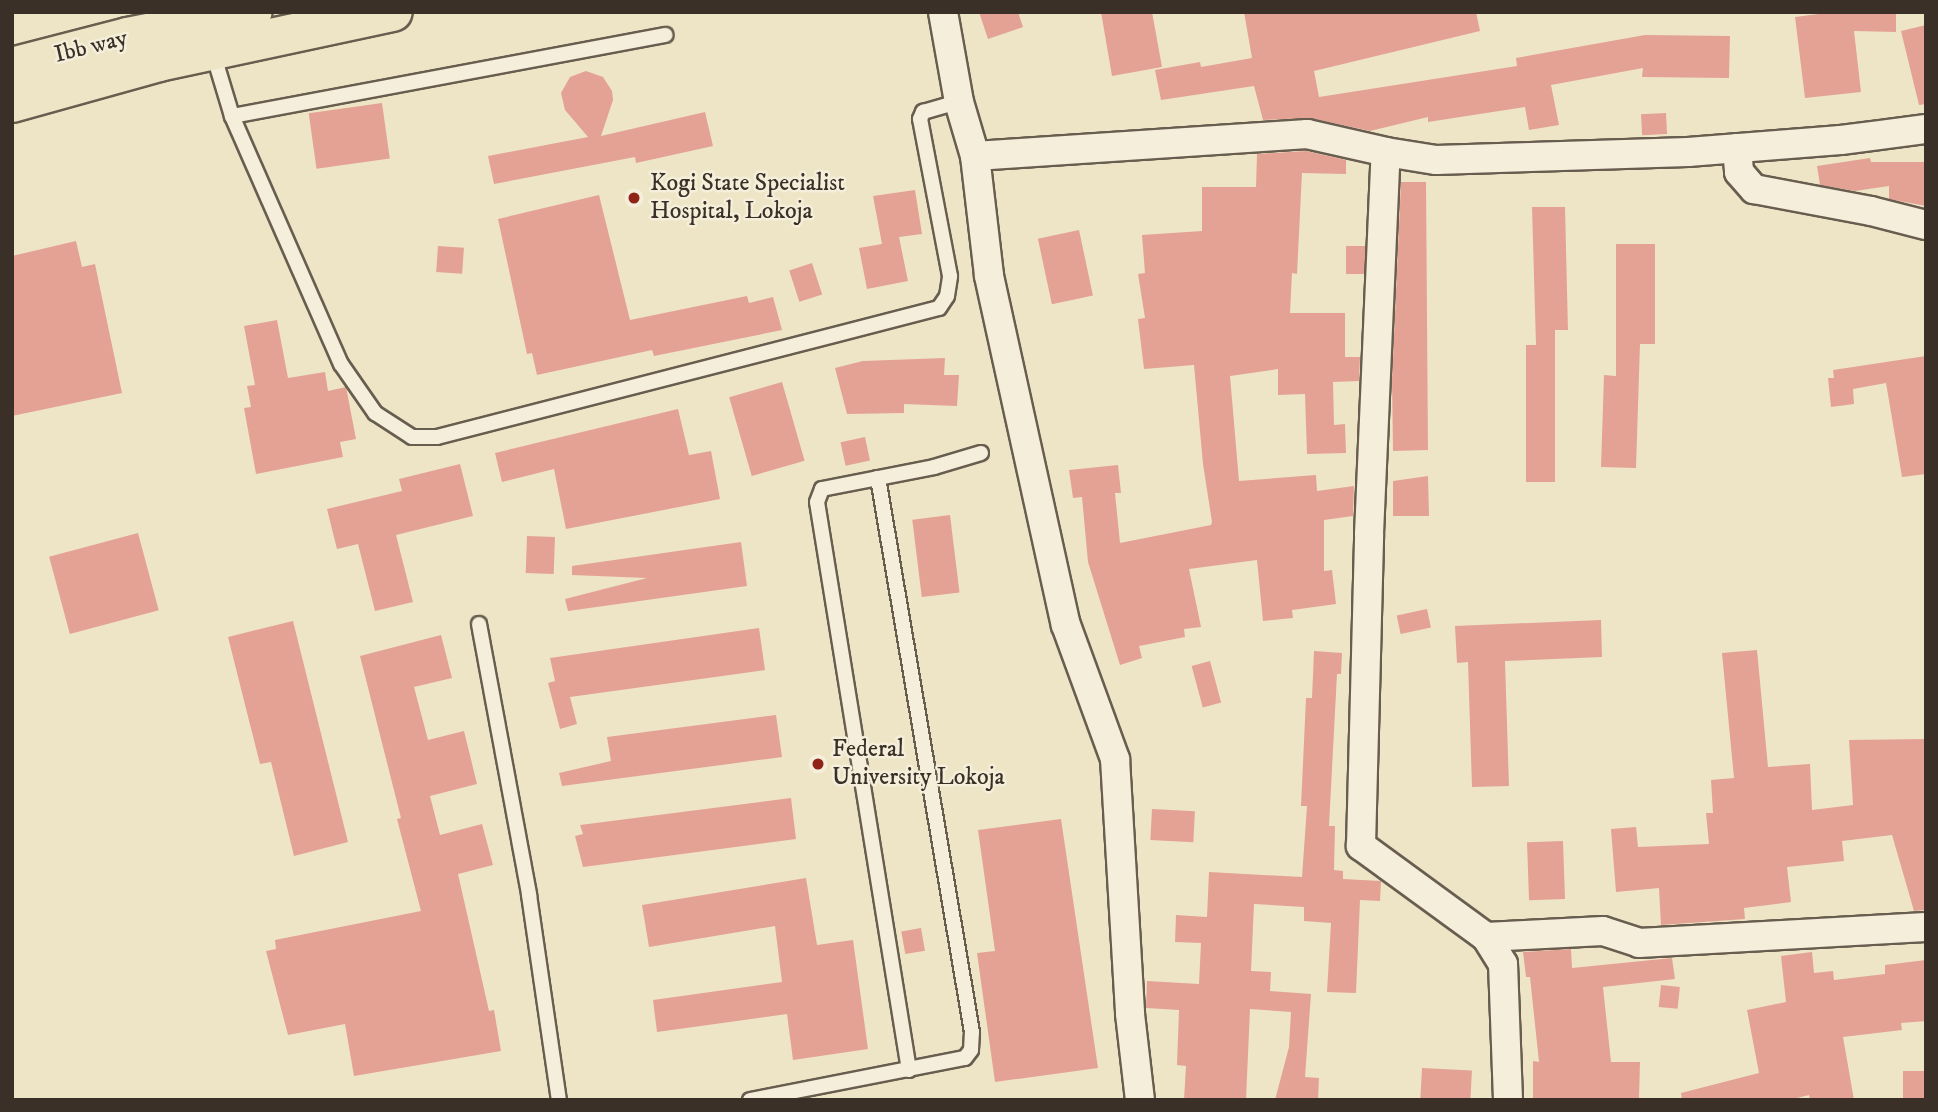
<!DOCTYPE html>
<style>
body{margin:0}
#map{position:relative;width:1938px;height:1112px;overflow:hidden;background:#eee5c6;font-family:"IM FELL DW Pica",serif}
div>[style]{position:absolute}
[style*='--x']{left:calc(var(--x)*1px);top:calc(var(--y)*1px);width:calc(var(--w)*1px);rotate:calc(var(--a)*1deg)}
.building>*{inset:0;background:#e4a294;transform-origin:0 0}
.roads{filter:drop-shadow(2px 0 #685d4f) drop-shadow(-2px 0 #685d4f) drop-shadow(0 2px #685d4f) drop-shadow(0 -2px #685d4f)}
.lane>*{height:14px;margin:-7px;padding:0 7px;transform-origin:7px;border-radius:7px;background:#f4eeda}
.street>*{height:28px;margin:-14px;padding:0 14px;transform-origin:14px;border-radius:14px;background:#f4eeda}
.highway>*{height:38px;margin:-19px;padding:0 19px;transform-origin:19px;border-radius:19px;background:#eee5c6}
.dots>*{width:19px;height:19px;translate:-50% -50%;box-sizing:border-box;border:4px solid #f4eeda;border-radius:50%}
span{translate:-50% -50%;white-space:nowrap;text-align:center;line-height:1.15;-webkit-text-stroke:5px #f4eeda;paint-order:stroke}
.street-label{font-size:24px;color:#3b3027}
.poi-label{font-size:24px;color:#3b3027}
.left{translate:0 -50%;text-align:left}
.frame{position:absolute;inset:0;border:14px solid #3b3027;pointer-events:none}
</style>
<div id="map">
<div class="building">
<div style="clip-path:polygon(979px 12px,1018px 12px,1023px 27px,988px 39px)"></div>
<div style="clip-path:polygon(1101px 12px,1152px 12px,1162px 67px,1112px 76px)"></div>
<div style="clip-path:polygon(1244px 12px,1476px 12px,1480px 31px,1314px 71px,1319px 97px,1517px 66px,1516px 58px,1645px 35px,1730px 36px,1729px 78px,1642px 77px,1643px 68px,1551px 85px,1559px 125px,1529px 130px,1525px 107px,1428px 122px,1428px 117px,1370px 131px,1310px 118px,1263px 120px,1254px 86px,1161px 100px,1155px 70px,1200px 62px,1201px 67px,1252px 58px)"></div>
<div style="clip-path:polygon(1834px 12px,1896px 12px,1896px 32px,1854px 31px,1861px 92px,1805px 98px,1795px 17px)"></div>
<div style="clip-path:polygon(1926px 25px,1926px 104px,1919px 105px,1901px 31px)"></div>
<div style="clip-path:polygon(586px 71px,603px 77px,612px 91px,613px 100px,601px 136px,705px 112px,713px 146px,636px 163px,635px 157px,494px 184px,488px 156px,588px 137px,565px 110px,561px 93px,570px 77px)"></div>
<div style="left:382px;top:103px;width:56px;height:74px;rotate:82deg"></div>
<div style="left:1666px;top:113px;width:21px;height:25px;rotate:87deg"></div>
<div style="clip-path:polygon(1306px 151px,1346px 160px,1346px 174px,1302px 173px,1297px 274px,1292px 273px,1290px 313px,1345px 313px,1345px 357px,1360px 357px,1359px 381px,1333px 382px,1334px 425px,1345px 424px,1346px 453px,1307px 454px,1305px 394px,1278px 395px,1278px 369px,1230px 376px,1239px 481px,1316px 475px,1317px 491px,1354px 486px,1353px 516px,1324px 520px,1324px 571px,1332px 570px,1336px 604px,1292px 610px,1293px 618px,1263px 621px,1257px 560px,1189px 569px,1201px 627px,1184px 629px,1185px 637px,1139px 646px,1142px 658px,1120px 665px,1088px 562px,1082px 497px,1073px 498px,1069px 470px,1118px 465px,1121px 493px,1115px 493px,1120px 543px,1211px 525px,1212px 522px,1203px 464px,1194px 365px,1144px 369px,1138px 319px,1145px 318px,1138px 274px,1145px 273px,1142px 235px,1202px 231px,1202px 187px,1256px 187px,1257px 154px)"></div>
<div style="clip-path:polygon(1870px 158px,1871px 162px,1926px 162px,1926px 206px,1889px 199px,1889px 186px,1855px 191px,1820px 185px,1817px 166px)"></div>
<div style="clip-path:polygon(1401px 182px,1426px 182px,1428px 450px,1393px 451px,1392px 380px)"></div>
<div style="clip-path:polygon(915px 190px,922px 234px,899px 237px,908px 281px,867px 289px,859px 248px,882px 244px,873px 196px)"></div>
<div style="clip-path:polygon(599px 195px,630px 320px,747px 296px,749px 303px,773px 297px,782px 330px,654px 356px,652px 350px,537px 375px,532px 353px,527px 354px,498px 219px)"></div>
<div style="clip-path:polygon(1532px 207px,1565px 207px,1568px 330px,1555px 330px,1555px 482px,1526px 482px,1526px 345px,1536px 345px)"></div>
<div style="left:1079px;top:230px;width:67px;height:42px;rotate:78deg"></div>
<div style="clip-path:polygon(76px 241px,82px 267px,95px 264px,122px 393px,12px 416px,12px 256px)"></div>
<div style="clip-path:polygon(1616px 244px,1655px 244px,1655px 344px,1640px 344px,1636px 468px,1601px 467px,1604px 375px,1616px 376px)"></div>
<div style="left:438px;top:246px;width:26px;height:26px;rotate:4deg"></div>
<div style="left:1346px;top:246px;width:19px;height:28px"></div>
<div style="left:812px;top:263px;width:33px;height:24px;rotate:72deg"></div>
<div style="clip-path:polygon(277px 320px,288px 378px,325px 372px,328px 391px,346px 387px,356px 439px,340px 442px,343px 457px,256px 474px,244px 408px,251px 407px,247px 386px,255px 385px,244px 326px)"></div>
<div style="clip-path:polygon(1926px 356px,1926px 474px,1902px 477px,1886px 383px,1853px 389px,1854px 404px,1831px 407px,1828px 378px,1834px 378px,1833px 370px)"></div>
<div style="clip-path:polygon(945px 358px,944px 375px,959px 375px,957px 406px,904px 404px,904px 413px,847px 414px,835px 368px,863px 361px)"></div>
<div style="left:782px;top:382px;width:82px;height:55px;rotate:74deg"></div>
<div style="clip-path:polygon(678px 409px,689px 455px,711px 451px,720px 499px,566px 529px,554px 469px,502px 482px,495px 453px)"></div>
<div style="left:865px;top:437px;width:24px;height:25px;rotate:78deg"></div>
<div style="clip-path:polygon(460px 464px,473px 516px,396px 535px,413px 602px,375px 611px,358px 544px,337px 549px,327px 509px,402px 491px,399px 479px)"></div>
<div style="clip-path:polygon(1428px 476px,1429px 516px,1393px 516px,1393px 481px)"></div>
<div style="left:950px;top:515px;width:78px;height:38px;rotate:83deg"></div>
<div style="left:138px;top:533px;width:80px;height:92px;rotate:75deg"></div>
<div style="left:527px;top:536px;width:28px;height:37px;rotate:2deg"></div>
<div style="clip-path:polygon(741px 542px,747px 586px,568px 611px,565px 599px,647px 578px,572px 575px,572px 566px)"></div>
<div style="left:1427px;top:609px;width:19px;height:31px;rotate:78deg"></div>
<div style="clip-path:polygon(1601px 620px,1602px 657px,1505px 661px,1509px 786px,1472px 787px,1468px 662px,1457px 663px,1455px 626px)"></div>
<div style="clip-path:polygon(293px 621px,348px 842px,294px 856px,271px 762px,260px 764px,228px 637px)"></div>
<div style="clip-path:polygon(759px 628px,765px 670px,570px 697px,577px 724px,560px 729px,548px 683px,555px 681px,550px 658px)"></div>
<div style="clip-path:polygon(441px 635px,452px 678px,414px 687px,428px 740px,464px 731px,477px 784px,430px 796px,440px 835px,482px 824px,493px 865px,458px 874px,489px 1011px,494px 1010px,501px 1051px,354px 1076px,345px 1024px,288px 1035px,266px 951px,276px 949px,275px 940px,421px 911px,397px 819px,401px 818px,360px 656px)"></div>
<div style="clip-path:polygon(1757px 650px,1768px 767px,1810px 764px,1812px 810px,1853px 805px,1849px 740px,1926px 739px,1926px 910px,1914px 911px,1892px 835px,1842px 841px,1844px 861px,1787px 867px,1791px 902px,1744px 908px,1745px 919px,1661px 925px,1659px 888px,1616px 892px,1611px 829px,1636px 827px,1638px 847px,1709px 844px,1706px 813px,1713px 813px,1711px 780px,1734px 778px,1722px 653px)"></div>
<div style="clip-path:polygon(1314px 651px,1342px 653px,1341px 674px,1337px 674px,1329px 826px,1335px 826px,1334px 870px,1343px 871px,1343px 879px,1381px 881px,1380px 901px,1360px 900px,1356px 993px,1327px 992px,1331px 923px,1304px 921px,1304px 907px,1254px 904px,1251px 971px,1271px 972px,1270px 991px,1311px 994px,1305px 1077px,1319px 1078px,1318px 1100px,1275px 1100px,1289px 1047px,1291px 1012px,1250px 1009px,1246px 1100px,1184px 1100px,1186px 1066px,1177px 1065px,1179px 1010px,1146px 1008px,1147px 981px,1199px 984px,1201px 943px,1175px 942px,1176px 915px,1207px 917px,1209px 872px,1302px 877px,1307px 806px,1301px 806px,1306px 698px,1312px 698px)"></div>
<div style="left:1210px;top:661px;width:43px;height:19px;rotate:75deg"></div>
<div style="clip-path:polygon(776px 715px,782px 757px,562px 786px,559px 773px,611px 761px,607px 737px)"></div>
<div style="clip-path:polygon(791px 798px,796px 839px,583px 867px,575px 836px,583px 834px,580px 825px)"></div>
<div style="left:1152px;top:809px;width:43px;height:31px;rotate:3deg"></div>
<div style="clip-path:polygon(1061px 819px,1098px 1068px,995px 1082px,977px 953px,995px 951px,978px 830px)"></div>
<div style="left:1563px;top:841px;width:58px;height:36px;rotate:88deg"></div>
<div style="clip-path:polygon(806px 878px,817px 945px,853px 940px,868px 1049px,793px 1060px,787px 1014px,657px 1032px,653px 1000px,782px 982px,775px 926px,649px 947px,642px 905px)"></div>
<div style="left:921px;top:928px;width:23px;height:20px;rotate:80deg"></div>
<div style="clip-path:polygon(1571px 949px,1572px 968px,1672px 958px,1675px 979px,1603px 987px,1611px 1062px,1640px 1062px,1639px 1099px,1533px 1098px,1533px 1061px,1539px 1062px,1530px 977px,1526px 977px,1523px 952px)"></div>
<div style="clip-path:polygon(1812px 952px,1814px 973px,1833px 971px,1834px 980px,1885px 974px,1885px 965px,1926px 960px,1926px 1021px,1901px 1023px,1902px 1030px,1843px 1037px,1854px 1100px,1810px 1100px,1809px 1095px,1789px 1100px,1682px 1100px,1681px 1093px,1759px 1073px,1747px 1010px,1786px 1002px,1781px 956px)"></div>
<div style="left:1661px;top:985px;width:19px;height:22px;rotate:6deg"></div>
<div style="left:1422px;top:1068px;width:50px;height:32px;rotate:3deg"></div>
<div style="left:1926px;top:1071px;width:29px;height:23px;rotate:90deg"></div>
</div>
<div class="roads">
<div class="lane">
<div style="--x:213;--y:53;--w:66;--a:73.2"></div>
<div style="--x:232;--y:116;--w:271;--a:66.3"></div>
<div style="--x:341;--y:364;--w:60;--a:55.2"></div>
<div style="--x:375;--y:413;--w:44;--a:33"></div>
<div style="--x:412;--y:437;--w:25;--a:0"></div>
<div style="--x:437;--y:437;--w:518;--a:-14.41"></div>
<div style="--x:939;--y:308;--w:14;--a:-56"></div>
<div style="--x:947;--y:296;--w:20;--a:-81"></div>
<div style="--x:950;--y:276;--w:160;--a:-100.8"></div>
<div style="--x:920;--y:119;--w:8;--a:-67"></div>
<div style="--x:923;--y:112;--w:37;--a:-16"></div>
<div style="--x:232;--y:116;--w:441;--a:-10.6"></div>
<div style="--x:479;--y:624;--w:276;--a:79.5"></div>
<div style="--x:529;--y:895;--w:207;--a:81.7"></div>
<div style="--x:909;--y:1070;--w:575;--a:-99.2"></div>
<div style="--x:817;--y:502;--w:14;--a:-69"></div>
<div style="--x:822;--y:489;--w:114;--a:-11.1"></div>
<div style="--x:934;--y:467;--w:49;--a:-16.6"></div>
<div style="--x:750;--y:1100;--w:219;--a:-11.1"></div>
<div style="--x:965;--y:1058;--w:10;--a:-53"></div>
<div style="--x:971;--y:1050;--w:18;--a:-87"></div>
<div style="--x:972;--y:1032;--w:562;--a:-99.63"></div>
</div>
<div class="street">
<div style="--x:943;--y:12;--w:91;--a:79.9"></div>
<div style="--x:959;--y:102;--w:56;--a:73.5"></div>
<div style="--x:975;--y:156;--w:121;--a:83.3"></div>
<div style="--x:989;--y:276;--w:357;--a:77.6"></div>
<div style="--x:1066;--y:625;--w:143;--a:69.9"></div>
<div style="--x:1115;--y:759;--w:255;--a:86.6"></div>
<div style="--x:1130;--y:1014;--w:87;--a:83.4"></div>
<div style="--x:1737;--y:148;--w:24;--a:85"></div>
<div style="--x:1739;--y:172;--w:23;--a:49"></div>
<div style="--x:1754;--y:189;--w:119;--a:10.6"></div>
<div style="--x:1871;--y:211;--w:57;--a:14.3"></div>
<div style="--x:975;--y:156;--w:333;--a:-3.8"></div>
<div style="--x:1307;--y:134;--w:81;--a:12.8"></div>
<div style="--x:1486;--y:937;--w:117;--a:-2.9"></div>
<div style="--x:1603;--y:931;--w:38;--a:18"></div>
<div style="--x:1639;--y:943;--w:287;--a:-3.2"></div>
<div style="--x:1508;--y:1100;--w:136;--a:-92.1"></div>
<div style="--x:1503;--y:964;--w:32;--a:-122"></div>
<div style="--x:1486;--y:937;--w:155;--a:-143.9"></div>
<div style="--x:1361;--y:846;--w:312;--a:-88.5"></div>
<div style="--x:1369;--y:534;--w:382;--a:-87.5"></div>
<div style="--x:1386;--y:152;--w:51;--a:9.1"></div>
<div style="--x:1436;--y:160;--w:252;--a:-1.8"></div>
<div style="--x:1688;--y:152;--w:153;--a:-4.5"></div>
<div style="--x:1841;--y:140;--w:86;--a:-7.4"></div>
</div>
<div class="highway">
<div style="--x:12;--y:67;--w:120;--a:-14.5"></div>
<div style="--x:128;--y:37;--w:127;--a:-11.3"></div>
<div style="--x:12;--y:103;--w:153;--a:-15.6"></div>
<div style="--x:159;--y:62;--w:239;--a:-12.1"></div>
</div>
</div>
<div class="dots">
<div style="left:634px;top:198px;background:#8f2418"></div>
<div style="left:818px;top:764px;background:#8f2418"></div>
</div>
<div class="street-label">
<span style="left:91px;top:47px;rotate:-14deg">Ibb way</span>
</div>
<div class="poi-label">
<span class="left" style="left:650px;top:198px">Kogi State Specialist<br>Hospital, Lokoja</span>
<span class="left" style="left:832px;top:764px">Federal<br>University Lokoja</span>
</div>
<div class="frame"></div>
</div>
